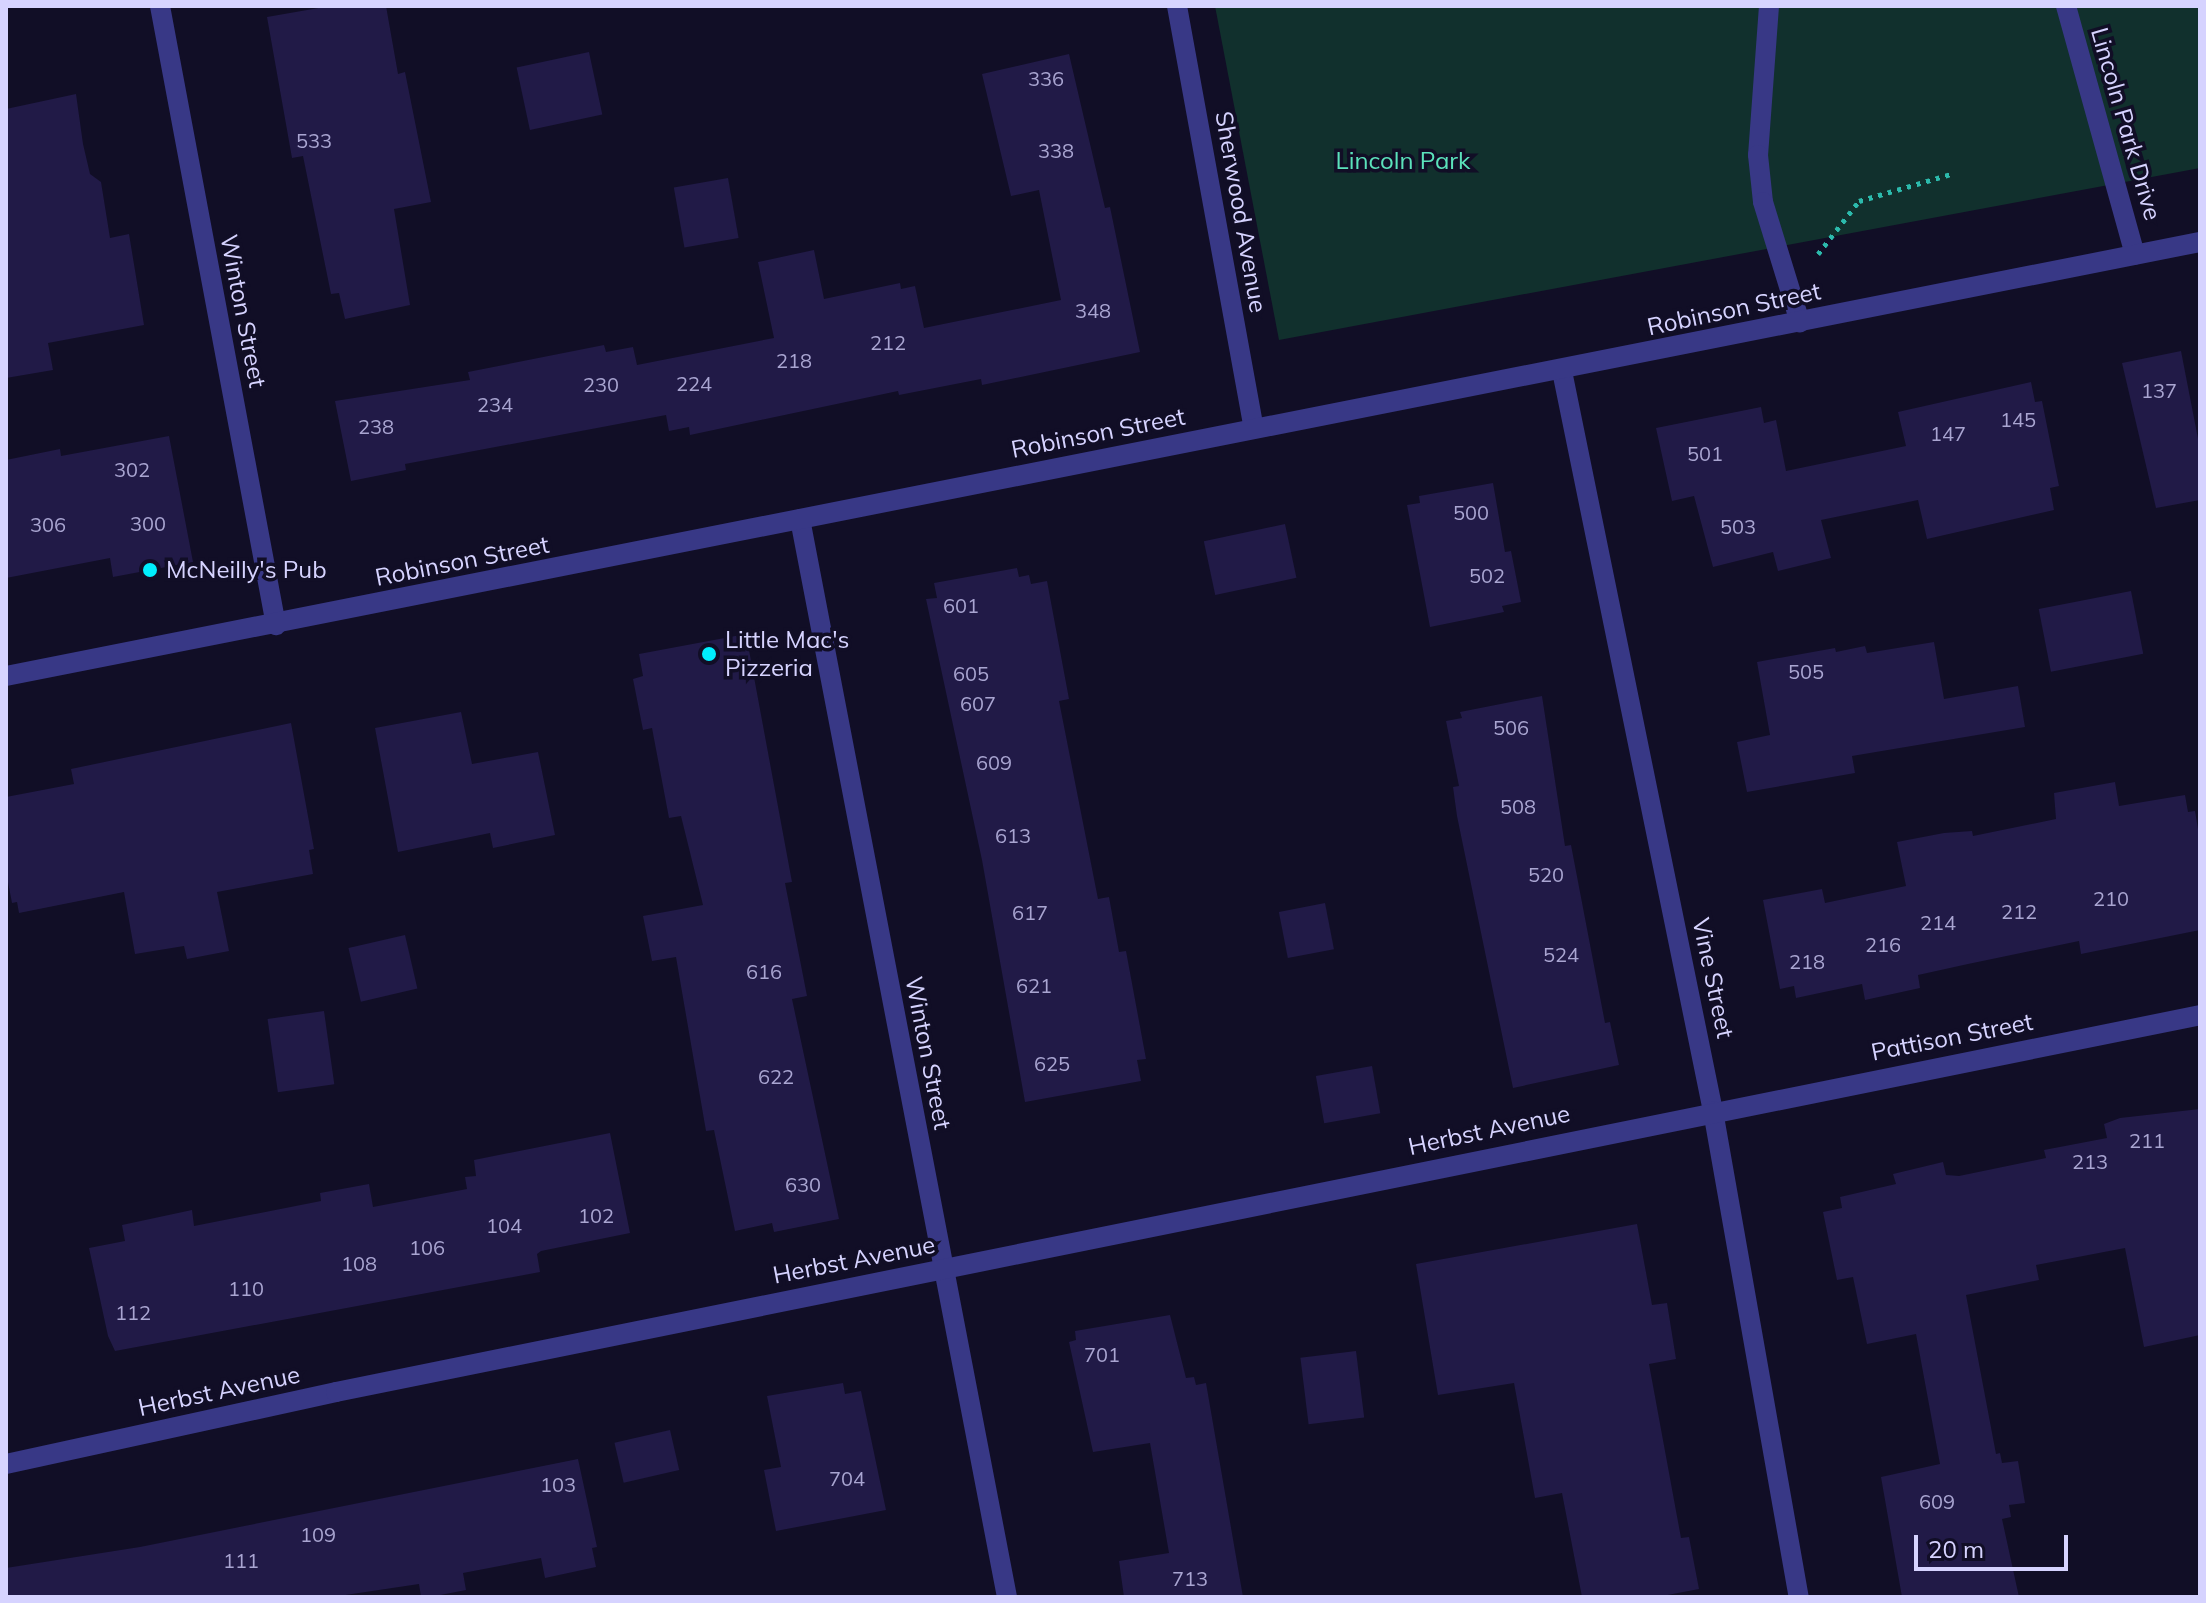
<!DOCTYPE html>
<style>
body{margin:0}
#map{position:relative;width:2206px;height:1603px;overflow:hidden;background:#110e26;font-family:Mulish,sans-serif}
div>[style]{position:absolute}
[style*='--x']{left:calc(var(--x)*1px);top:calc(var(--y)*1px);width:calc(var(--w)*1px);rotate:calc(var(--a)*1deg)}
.green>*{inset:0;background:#11302d}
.building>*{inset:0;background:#211a47;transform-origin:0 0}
.path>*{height:5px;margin-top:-2.5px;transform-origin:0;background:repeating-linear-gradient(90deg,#2cbaac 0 4px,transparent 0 10px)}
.minor>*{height:20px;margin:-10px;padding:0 10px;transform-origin:10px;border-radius:10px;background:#383886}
.dots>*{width:22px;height:22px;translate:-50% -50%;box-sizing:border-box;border:4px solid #110e26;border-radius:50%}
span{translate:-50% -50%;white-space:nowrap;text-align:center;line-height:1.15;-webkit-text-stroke:7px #110e26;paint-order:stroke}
.number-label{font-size:20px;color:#a9a5d1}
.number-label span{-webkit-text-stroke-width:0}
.street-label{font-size:24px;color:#d6d3ff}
.park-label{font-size:24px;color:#5be2bb}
.poi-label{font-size:24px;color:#d6d3ff}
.left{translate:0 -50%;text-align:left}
.frame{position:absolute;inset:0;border:8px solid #d6d3ff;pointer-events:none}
.scale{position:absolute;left:1914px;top:1535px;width:154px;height:36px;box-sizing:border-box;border:4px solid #d6d3ff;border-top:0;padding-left:10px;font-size:24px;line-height:28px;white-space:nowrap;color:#d6d3ff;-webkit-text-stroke:6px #110e26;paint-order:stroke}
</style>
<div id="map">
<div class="green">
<div style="clip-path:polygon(1215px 6px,2200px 6px,2200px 168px,1279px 340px)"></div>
</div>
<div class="building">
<div style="clip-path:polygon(330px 6px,386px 6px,398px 74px,405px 72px,431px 202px,394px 209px,410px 305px,345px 319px,339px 293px,331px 294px,303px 156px,292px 158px,267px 17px)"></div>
<div style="left:589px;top:52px;width:64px;height:74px;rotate:78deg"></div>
<div style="clip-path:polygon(1069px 54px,1105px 208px,1110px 207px,1140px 352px,982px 385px,981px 379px,899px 395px,898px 391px,690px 435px,689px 427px,669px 431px,666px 415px,405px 464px,406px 470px,351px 481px,335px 401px,470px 380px,468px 372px,604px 345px,606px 352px,633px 347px,637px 365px,774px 338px,758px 262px,814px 250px,824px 299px,900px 283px,901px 289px,915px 286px,924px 328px,1061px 300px,1039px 190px,1011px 196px,982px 74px)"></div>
<div style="clip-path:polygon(76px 94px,83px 144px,90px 174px,101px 182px,110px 238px,129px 234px,144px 325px,48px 343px,53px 370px,6px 378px,6px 109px)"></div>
<div style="left:728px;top:178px;width:61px;height:55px;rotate:80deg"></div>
<div style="clip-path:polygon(2181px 351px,2200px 449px,2200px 500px,2156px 508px,2122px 363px)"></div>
<div style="clip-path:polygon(2031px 382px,2035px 402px,2042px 401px,2059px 486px,2050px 488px,2054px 510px,1927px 539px,1918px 500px,1821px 520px,1831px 558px,1778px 571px,1773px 552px,1713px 567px,1694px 496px,1672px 501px,1656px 428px,1761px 407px,1764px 423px,1776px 420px,1786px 471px,1906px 446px,1898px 412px)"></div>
<div style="clip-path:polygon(169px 436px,193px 562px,113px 577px,110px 558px,6px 578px,6px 460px,60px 449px,61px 456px)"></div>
<div style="clip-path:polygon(1493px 483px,1505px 552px,1511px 551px,1521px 602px,1502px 606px,1504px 612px,1430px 627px,1407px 505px,1420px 503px,1419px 496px)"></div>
<div style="left:1285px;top:524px;width:55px;height:83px;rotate:78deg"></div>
<div style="clip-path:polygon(1017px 568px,1019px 577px,1029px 575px,1031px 584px,1047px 581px,1069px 699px,1059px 701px,1098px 899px,1109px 897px,1119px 952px,1126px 951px,1146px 1059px,1137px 1060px,1141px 1081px,1025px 1102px,982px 860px,926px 599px,937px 598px,934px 583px)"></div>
<div style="left:2131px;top:591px;width:64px;height:94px;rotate:79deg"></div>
<div style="clip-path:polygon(746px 634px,792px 882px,785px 883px,807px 996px,792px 999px,839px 1219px,774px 1232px,772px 1223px,735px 1231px,714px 1130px,706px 1131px,676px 957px,652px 961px,643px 916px,703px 905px,681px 816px,669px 818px,652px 728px,643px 730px,633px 679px,643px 676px,639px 654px)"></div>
<div style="clip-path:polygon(1934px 642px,1944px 699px,2018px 686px,2025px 727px,1852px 756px,1855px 773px,1747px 792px,1737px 742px,1770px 735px,1757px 662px,1835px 648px,1836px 652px,1865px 646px,1867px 653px)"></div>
<div style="clip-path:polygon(1542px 696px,1565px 846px,1571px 845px,1605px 1023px,1610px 1022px,1619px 1065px,1513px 1088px,1457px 816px,1453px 787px,1459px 786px,1446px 721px,1462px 718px,1460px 712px)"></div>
<div style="clip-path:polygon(461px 712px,472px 764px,538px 752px,555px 835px,493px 848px,490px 833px,398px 852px,375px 728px)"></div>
<div style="clip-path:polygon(291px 723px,314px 849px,309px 850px,313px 874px,217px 892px,229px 951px,187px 959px,184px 946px,135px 954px,124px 892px,19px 913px,17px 902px,12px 903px,6px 872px,6px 797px,74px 784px,71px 769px)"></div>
<div style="clip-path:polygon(2115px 782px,2119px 806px,2185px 795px,2188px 812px,2195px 811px,2200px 841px,2200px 930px,2081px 954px,2079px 941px,1968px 964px,1918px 975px,1920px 988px,1865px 1000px,1862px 984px,1796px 998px,1794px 986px,1780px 989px,1763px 900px,1822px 889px,1825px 903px,1906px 886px,1897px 842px,1944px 833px,1972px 831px,1973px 836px,2056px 819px,2054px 793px)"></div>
<div style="left:1325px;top:903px;width:47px;height:47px;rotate:79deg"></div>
<div style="left:405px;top:935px;width:55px;height:58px;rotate:77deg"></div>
<div style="left:324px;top:1011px;width:74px;height:57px;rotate:82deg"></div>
<div style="left:1372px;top:1066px;width:48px;height:57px;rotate:80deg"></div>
<div style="clip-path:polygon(2200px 1109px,2200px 1335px,2144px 1347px,2125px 1248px,2036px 1265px,2039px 1280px,1966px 1295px,1996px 1454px,2000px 1453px,2002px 1463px,2018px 1461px,2025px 1503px,2009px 1505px,2011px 1517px,2002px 1519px,2019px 1597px,1902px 1597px,1881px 1477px,1940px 1464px,1916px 1334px,1867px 1344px,1853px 1277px,1837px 1280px,1823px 1212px,1842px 1208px,1840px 1197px,1896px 1184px,1893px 1174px,1943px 1162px,1946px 1175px,1959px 1176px,2046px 1158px,2044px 1150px,2107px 1138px,2104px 1124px,2120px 1118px)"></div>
<div style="clip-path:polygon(610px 1133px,630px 1233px,541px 1251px,537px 1254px,540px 1272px,115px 1351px,108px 1336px,89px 1248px,125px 1241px,122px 1225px,192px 1210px,194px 1226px,321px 1201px,320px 1193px,369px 1184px,373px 1207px,467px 1189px,465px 1177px,476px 1176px,474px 1160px)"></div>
<div style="clip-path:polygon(1637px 1224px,1652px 1305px,1667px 1303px,1676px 1359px,1649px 1364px,1681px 1538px,1689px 1537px,1699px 1589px,1657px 1597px,1582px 1597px,1562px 1493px,1535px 1498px,1514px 1383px,1438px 1395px,1416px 1264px)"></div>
<div style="clip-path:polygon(1170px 1315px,1186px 1378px,1194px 1377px,1196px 1385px,1206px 1383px,1243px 1597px,1124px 1597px,1119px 1561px,1169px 1553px,1150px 1443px,1093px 1452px,1069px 1342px,1076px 1340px,1075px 1331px)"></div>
<div style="left:1356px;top:1351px;width:67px;height:56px;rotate:83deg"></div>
<div style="clip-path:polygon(843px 1383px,845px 1394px,861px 1391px,886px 1510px,776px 1531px,764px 1470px,781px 1467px,767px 1396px)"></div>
<div style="left:670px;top:1430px;width:41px;height:57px;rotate:77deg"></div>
<div style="clip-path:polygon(578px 1459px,597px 1547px,592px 1548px,596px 1567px,545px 1578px,541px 1558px,463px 1573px,466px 1590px,430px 1597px,421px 1597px,419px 1584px,332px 1597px,6px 1597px,6px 1568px,140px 1547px)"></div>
</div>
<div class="path">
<div style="--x:1818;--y:254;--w:67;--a:-52.3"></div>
<div style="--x:1859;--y:201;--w:99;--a:-16.4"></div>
</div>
<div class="minor">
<div style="--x:160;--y:6;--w:630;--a:79.39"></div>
<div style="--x:1177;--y:6;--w:429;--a:79.7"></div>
<div style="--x:1769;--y:6;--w:149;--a:94.2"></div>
<div style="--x:1758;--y:155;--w:47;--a:83.9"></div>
<div style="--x:1763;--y:202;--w:126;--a:72.9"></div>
<div style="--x:2066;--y:6;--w:258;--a:74.5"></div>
<div style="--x:1562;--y:371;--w:755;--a:78.47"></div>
<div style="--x:1713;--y:1111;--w:494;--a:80"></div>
<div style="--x:800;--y:519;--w:1098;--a:79.13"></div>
<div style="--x:6;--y:676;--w:2237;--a:-11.19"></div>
<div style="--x:6;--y:1464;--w:338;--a:-12.3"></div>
<div style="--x:336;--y:1392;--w:1902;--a:-11.43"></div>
</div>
<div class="dots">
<div style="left:150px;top:570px;background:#00eefe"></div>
<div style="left:709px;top:654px;background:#00eefe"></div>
</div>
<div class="number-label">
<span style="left:1046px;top:78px">336</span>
<span style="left:314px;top:140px">533</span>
<span style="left:1056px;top:150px">338</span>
<span style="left:1093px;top:310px">348</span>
<span style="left:888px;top:342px">212</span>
<span style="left:794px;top:360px">218</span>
<span style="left:694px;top:383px">224</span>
<span style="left:601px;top:384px">230</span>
<span style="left:2159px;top:390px">137</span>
<span style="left:495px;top:404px">234</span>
<span style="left:2018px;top:419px">145</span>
<span style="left:376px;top:426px">238</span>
<span style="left:1948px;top:433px">147</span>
<span style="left:1705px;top:453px">501</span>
<span style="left:132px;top:469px">302</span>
<span style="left:1471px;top:512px">500</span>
<span style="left:148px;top:523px">300</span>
<span style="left:48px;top:524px">306</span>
<span style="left:1738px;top:526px">503</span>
<span style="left:1487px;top:575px">502</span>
<span style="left:961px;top:605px">601</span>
<span style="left:1806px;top:671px">505</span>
<span style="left:971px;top:673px">605</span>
<span style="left:978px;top:703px">607</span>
<span style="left:1511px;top:727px">506</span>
<span style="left:994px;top:762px">609</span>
<span style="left:1518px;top:806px">508</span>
<span style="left:1013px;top:835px">613</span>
<span style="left:1546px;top:874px">520</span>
<span style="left:2111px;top:898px">210</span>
<span style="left:2019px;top:911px">212</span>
<span style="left:1030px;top:912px">617</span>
<span style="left:1938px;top:922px">214</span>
<span style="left:1883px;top:944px">216</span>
<span style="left:1561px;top:954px">524</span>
<span style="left:1807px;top:961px">218</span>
<span style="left:764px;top:971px">616</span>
<span style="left:1034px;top:985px">621</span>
<span style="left:1052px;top:1063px">625</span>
<span style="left:776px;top:1076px">622</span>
<span style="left:2147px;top:1140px">211</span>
<span style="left:2090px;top:1161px">213</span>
<span style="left:803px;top:1184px">630</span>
<span style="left:596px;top:1215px">102</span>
<span style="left:504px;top:1225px">104</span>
<span style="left:427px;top:1247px">106</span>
<span style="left:359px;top:1263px">108</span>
<span style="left:246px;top:1288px">110</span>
<span style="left:133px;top:1312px">112</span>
<span style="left:1102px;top:1354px">701</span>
<span style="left:847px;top:1478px">704</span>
<span style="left:558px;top:1484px">103</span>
<span style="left:1937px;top:1501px">609</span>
<span style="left:318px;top:1534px">109</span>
<span style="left:241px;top:1560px">111</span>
<span style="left:1190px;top:1578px">713</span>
</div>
<div class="street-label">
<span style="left:2126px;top:124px;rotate:74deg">Lincoln Park Drive</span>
<span style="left:1241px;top:212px;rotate:80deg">Sherwood Avenue</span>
<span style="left:1734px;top:309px;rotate:-12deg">Robinson Street</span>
<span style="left:243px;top:311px;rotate:79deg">Winton Street</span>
<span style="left:1098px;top:433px;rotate:-11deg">Robinson Street</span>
<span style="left:462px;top:561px;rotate:-11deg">Robinson Street</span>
<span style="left:1713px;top:978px;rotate:78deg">Vine Street</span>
<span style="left:1952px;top:1037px;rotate:-11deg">Pattison Street</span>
<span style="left:928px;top:1053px;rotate:79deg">Winton Street</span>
<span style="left:1489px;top:1130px;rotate:-12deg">Herbst Avenue</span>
<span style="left:854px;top:1260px;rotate:-11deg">Herbst Avenue</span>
<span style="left:219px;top:1391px;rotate:-12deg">Herbst Avenue</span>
</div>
<div class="park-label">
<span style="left:1403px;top:161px">Lincoln Park</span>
</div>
<div class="poi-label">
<span class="left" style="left:166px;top:570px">McNeilly's Pub</span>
<span class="left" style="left:725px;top:654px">Little Mac's<br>Pizzeria</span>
</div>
<div class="frame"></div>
<div class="scale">20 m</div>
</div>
